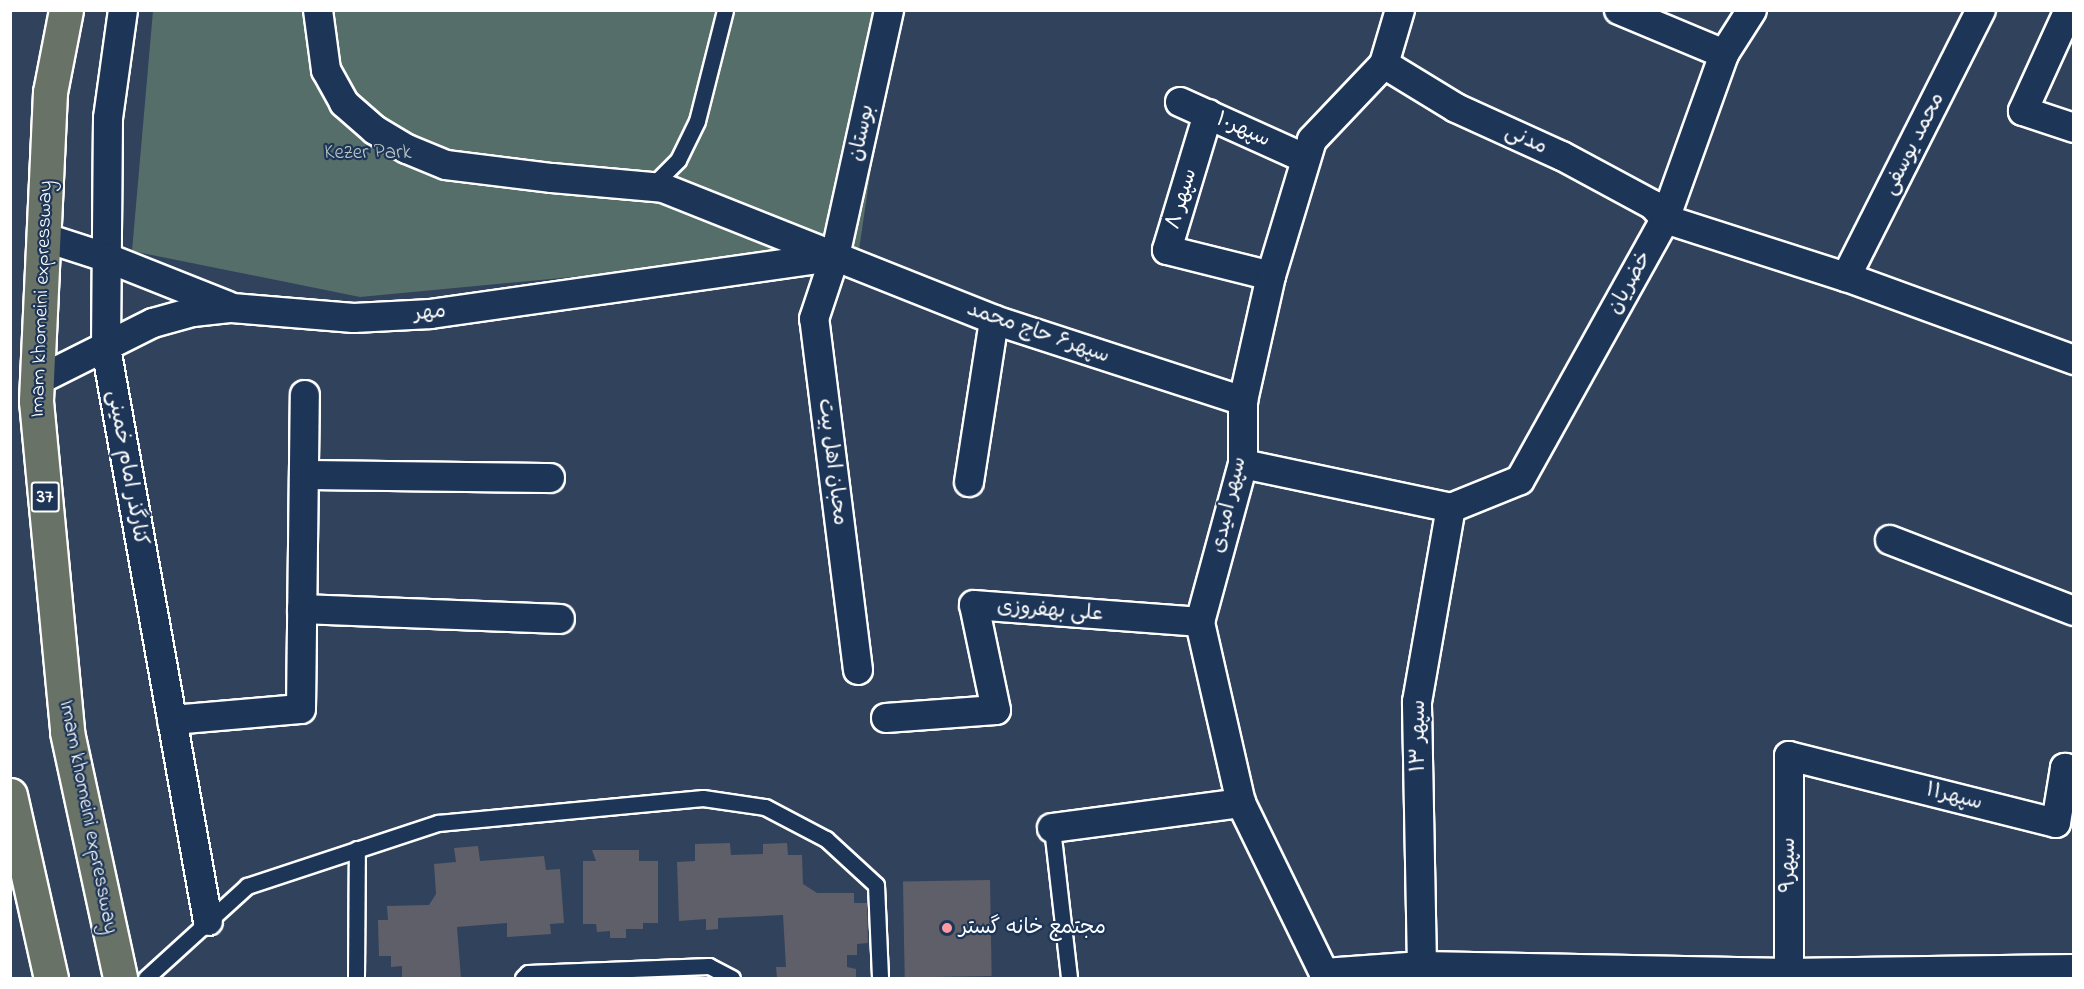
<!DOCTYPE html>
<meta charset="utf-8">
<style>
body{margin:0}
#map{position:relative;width:2084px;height:989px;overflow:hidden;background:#31425c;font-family:"Indie Flower","Playpen Sans Arabic",sans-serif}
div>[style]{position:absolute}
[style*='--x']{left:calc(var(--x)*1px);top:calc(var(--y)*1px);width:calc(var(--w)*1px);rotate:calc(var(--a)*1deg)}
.green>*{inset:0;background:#566e6a}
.building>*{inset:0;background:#5f5f69;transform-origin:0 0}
.roads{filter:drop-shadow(2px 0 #fff) drop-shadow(-2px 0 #fff) drop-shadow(0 2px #fff) drop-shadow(0 -2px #fff)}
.lane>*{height:15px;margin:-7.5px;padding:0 7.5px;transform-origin:7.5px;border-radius:7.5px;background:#1d3557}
.street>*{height:28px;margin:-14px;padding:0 14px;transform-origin:14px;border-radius:14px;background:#1d3557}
.highway>*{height:33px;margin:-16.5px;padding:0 16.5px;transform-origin:16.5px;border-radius:16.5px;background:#697266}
.dots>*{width:16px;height:16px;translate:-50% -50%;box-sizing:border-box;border:3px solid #1d3557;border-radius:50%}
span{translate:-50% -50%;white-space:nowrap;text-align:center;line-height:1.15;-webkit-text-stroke:4.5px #1d3557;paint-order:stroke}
.shield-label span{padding:2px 4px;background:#1d3557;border:2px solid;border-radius:4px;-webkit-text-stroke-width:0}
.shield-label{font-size:20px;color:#fff;font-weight:700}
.street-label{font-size:21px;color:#fff}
.park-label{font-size:21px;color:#bbc5c3}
.poi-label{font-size:21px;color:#fff}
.left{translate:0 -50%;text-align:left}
.frame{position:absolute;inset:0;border:12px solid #fff;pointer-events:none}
</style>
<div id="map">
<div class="green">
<div style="clip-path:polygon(153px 11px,894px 11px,859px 250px,360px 297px,132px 251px)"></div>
</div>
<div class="building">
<div style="clip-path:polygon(730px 843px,731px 855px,763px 854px,763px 844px,787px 843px,788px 855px,802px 855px,803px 884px,817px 893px,854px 893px,854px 903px,867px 903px,868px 943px,857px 944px,857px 955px,847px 955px,847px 967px,856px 969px,856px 978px,777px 978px,776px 967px,786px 967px,783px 915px,718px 918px,718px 929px,706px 930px,706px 919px,679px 921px,677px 862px,695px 861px,695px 844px)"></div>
<div style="clip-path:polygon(478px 846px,480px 861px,544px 856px,546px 870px,560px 869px,564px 923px,550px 924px,551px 934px,507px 937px,507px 923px,457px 927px,461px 978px,402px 978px,402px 966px,391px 967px,391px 956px,379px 956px,378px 920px,388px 920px,387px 906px,429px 905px,436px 894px,434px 864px,456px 862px,454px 848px)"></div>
<div style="clip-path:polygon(592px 850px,639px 850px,639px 861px,658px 861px,658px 923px,643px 923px,643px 929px,626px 929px,626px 938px,610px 938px,610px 931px,597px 932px,596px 924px,583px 924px,583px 861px,596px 861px)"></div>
<div style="left:990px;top:880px;width:96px;height:87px;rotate:89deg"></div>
</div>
<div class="roads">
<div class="lane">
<div style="--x:651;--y:187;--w:38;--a:-45"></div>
<div style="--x:678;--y:160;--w:43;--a:-64"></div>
<div style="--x:697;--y:121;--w:114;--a:-75.8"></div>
<div style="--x:1052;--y:828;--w:151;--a:83.5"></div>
<div style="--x:146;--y:978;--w:137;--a:-42.3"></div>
<div style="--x:247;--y:886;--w:201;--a:-18.3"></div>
<div style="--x:438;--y:823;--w:266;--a:-5.4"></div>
<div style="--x:703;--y:798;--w:63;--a:8.3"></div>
<div style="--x:765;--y:807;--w:69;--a:27.7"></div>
<div style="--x:826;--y:839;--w:68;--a:42.6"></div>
<div style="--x:876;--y:885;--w:93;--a:87.5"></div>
<div style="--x:356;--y:978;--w:129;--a:-89.6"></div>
<div style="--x:523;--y:978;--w:7;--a:-45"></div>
<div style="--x:528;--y:973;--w:181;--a:-2.2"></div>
<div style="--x:709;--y:966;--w:26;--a:28"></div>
</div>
<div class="street">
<div style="--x:123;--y:10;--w:109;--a:97.9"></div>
<div style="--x:108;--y:118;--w:230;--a:90.5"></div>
<div style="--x:106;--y:348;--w:582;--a:79.91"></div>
<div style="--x:318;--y:10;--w:61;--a:82.4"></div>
<div style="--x:326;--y:70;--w:38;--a:61"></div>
<div style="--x:344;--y:103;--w:41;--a:41.1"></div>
<div style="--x:375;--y:130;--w:37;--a:31"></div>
<div style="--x:407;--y:149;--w:42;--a:22.3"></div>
<div style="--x:446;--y:165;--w:107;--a:7"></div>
<div style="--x:552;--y:178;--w:111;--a:5.1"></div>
<div style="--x:663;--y:188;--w:356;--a:21.7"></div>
<div style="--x:994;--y:320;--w:262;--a:18"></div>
<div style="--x:1619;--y:10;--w:114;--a:22.7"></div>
<div style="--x:2069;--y:10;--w:111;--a:114.5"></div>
<div style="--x:2023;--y:111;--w:54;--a:18.4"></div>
<div style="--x:1384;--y:64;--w:84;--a:31.4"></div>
<div style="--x:1456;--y:108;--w:116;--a:24.4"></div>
<div style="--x:1562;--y:156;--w:103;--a:28.3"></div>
<div style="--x:1653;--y:205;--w:18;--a:49"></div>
<div style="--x:1665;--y:219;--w:190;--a:17.8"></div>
<div style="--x:1846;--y:277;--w:243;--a:20"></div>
<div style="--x:1180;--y:102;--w:138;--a:24.3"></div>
<div style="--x:1208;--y:114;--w:142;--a:106.8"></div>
<div style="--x:1167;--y:250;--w:107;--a:14"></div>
<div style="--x:43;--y:237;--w:65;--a:17.9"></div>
<div style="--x:105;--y:257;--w:132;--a:21.7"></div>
<div style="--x:1846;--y:277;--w:299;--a:-63.2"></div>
<div style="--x:37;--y:381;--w:130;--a:-26.6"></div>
<div style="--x:153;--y:323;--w:41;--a:-15.4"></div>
<div style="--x:193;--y:312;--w:39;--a:-6"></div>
<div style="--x:232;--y:308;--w:122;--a:4.7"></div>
<div style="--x:354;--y:318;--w:77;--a:-3"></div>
<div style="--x:431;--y:314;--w:406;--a:-8.1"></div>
<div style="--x:1243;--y:464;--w:213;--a:11.9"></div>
<div style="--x:304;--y:475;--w:246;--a:0.7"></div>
<div style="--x:969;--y:482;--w:164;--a:-81.2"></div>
<div style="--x:1451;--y:508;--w:74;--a:-22.1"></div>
<div style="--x:1520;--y:480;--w:299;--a:-60.9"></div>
<div style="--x:1665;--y:219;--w:175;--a:-70.3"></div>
<div style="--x:1724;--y:54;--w:52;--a:-57.5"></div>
<div style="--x:1890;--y:540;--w:197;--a:21.1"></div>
<div style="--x:302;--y:609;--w:258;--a:2.2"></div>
<div style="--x:858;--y:670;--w:354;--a:-97.1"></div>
<div style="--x:814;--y:319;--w:66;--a:-71.6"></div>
<div style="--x:835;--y:256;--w:252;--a:-77.6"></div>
<div style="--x:886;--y:718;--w:110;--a:-4.2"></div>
<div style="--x:996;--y:710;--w:107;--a:-101.8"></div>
<div style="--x:974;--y:605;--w:227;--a:4.3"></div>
<div style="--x:172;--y:720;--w:129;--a:-4.9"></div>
<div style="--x:301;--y:709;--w:314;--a:-89.3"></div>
<div style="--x:1052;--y:828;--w:191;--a:-7.5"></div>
<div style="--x:1422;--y:966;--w:264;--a:-91.1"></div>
<div style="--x:1417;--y:702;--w:197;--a:-80.1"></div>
<div style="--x:1324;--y:973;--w:98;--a:-4.1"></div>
<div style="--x:1422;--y:966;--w:367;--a:1.1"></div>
<div style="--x:1789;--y:973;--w:285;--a:-0.8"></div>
<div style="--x:1789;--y:973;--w:217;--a:-90"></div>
<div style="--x:1789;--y:756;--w:275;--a:14.1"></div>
<div style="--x:2056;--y:823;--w:56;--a:-80.7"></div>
<div style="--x:2065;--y:768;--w:9;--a:13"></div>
<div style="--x:1324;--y:978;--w:5;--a:-90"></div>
<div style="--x:1324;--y:973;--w:189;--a:-116"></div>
<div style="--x:1241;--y:803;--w:186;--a:-102.8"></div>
<div style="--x:1200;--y:622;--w:164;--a:-74.8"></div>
<div style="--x:1243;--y:464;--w:63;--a:-90"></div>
<div style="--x:1243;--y:401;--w:128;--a:-77.4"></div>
<div style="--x:1271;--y:276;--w:142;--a:-73.2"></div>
<div style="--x:1312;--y:140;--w:105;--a:-46.5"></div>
<div style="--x:1384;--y:64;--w:56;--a:-73.5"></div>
</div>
<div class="highway">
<div style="--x:66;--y:10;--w:84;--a:101"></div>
<div style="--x:50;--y:92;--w:309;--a:92.6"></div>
<div style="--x:36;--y:401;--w:332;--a:84.6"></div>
<div style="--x:67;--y:732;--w:252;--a:77.8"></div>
<div style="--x:10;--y:795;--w:188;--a:77.4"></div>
</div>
</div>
<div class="dots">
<div style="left:947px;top:928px;background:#ff9aa2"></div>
</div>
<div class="shield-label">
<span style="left:45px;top:497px">37</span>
</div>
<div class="street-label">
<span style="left:1243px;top:130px;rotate:24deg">سپهر۱۰</span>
<span style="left:862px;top:133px;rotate:-78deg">بوستان</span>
<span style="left:1526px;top:140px;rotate:25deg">مدنی</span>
<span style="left:1914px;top:144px;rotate:-63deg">محمد یوسفی</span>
<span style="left:1182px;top:199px;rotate:-73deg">سپهر ۸</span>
<span style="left:1630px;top:283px;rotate:-61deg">خضریان</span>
<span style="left:42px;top:299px;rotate:-88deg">Imam khomeini expressway</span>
<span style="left:430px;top:313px;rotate:-5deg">مهر</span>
<span style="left:1038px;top:333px;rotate:19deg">سپهر۶ حاج محمد</span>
<span style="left:832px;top:462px;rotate:83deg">محبان اهل بیت</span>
<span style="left:127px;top:468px;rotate:80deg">کنارگذر امام خمینی</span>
<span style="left:1229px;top:505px;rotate:-77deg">سپهر امیدی</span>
<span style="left:1050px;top:611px;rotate:4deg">علی بهفروزی</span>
<span style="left:1419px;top:736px;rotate:-90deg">سپهر ۱۳</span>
<span style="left:1954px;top:797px;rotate:14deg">سپهر۱۱</span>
<span style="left:88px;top:817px;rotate:79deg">Imam khomeini expressway</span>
<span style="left:1789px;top:865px;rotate:-90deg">سپهر۹</span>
</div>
<div class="park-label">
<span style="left:368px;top:153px">Kezer Park</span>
</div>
<div class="poi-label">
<span class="left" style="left:959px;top:928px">مجتمع خانه گستر</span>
</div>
<div class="frame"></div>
</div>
